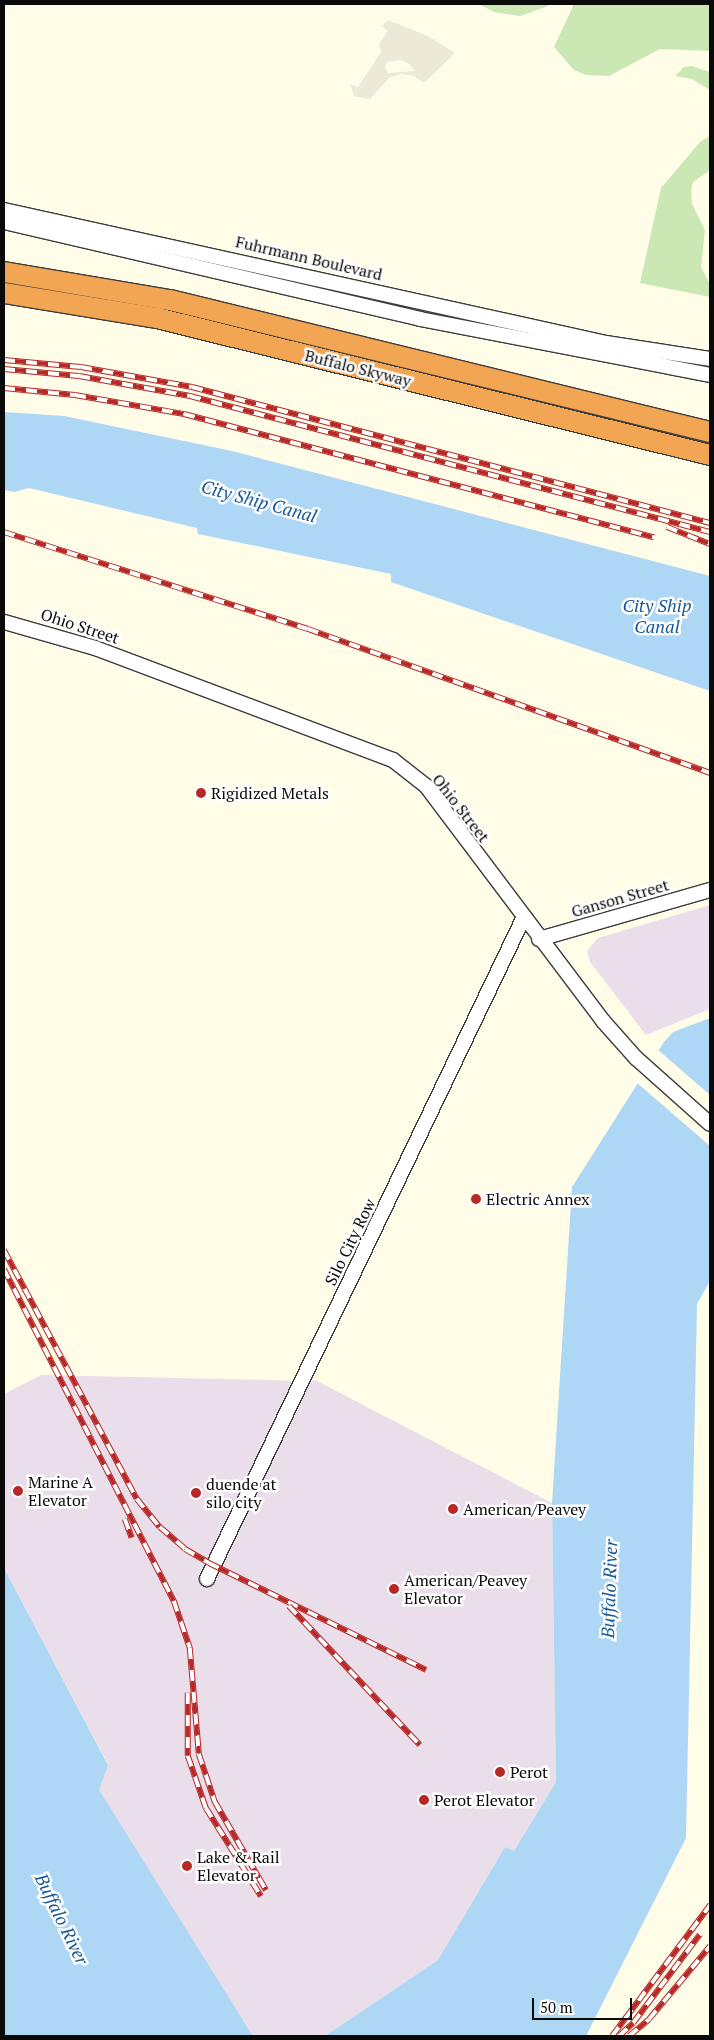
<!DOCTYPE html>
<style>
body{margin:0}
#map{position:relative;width:714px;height:2040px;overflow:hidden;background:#fffce8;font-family:"PT Serif",serif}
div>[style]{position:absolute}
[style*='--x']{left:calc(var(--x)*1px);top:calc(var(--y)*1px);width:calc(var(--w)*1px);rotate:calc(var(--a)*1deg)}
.industrial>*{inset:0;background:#e9deea}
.green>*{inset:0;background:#cbe7b3}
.plaza>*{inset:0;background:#ece9d9}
.water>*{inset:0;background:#aed6f5}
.pier>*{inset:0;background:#fffce8}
.roads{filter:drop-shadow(1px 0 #3d3d3d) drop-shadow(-1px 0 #3d3d3d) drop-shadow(0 1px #3d3d3d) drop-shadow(0 -1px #3d3d3d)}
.minor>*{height:14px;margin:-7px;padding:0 7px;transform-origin:7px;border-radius:7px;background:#fff}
.highway>*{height:20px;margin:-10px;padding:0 10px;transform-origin:10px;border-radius:10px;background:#f2a552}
.rail>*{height:5.5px;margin-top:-2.75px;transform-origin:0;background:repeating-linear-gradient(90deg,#fff 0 11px,#b72826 0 22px);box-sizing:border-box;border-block:1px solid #b72826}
.dots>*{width:14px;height:14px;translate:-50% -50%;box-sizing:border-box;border:2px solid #fff;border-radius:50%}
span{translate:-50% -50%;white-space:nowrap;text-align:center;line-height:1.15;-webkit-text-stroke:5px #fff;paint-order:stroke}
.street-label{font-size:16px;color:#0a0a0a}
.poi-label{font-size:16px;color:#0a0a0a}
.left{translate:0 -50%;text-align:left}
.water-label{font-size:18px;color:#175899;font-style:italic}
.frame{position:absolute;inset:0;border:5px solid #0a0a0a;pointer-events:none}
.scale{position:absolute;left:532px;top:1998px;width:100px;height:22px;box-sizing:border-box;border:2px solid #0a0a0a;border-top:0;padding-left:6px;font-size:15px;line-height:18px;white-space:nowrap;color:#0a0a0a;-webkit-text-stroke:4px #fff;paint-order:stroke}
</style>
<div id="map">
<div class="industrial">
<div style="clip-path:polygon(710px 905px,710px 1009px,646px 1035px,590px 962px,587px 951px,598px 938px)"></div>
<div style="clip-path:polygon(41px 1375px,317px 1381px,552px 1503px,556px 1782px,514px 1851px,505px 1847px,438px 1960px,325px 2036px,253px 2036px,98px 1790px,108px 1764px,4px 1568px,4px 1394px)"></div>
</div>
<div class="green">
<div style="clip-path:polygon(479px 4px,547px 4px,548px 6px,520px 16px,494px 12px)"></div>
<div style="clip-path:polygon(574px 4px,710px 4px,710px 51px,660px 49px,609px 76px,586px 75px,574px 70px,554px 47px)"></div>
<div style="clip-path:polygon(692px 66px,710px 72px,710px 90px,692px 79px,675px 76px,684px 67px)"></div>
<div style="clip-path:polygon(710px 136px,710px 170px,693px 182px,691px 191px,692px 204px,705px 230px,701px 267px,710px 284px,710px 297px,640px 283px,661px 188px,700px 142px)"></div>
</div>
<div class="plaza">
<div style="clip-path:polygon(evenodd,388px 20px,428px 36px,455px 53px,424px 83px,414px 76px,401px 74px,389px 78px,370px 99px,354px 96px,350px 84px,358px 87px,381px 52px,379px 44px,388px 31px,382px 26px,388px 20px,401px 60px,408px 63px,415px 71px,388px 73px,385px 66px,387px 62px,401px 60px)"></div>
</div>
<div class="water">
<div style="clip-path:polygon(4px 412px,64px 416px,232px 451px,710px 576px,710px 691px,391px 582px,391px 574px,198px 534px,197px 528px,29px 488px,14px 492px,4px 490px)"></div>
<div style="clip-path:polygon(710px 1018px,710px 1281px,697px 1304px,686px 1838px,586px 2036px,325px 2036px,438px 1960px,505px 1847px,514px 1851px,556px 1782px,552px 1503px,572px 1187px,664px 1042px,673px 1032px)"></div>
<div style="clip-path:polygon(4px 1568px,108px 1765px,99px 1790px,253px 2036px,4px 2036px)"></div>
</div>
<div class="pier">
<div style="clip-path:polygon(657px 1049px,710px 1095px,710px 1146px,636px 1082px)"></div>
</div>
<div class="roads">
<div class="minor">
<div style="--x:4;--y:210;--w:617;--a:12.46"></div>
<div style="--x:606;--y:343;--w:105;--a:8.7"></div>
<div style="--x:4;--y:222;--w:427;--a:13.1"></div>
<div style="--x:420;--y:319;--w:295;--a:10.9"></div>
<div style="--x:4;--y:622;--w:95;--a:15.9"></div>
<div style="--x:95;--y:648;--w:318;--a:20.6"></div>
<div style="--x:393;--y:760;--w:42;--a:38.2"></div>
<div style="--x:426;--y:786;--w:294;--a:53"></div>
<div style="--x:603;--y:1021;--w:50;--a:48.3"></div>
<div style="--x:636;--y:1058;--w:99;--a:41.7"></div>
<div style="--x:539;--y:939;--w:178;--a:-16"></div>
<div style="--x:207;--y:1579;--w:732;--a:-64.42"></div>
</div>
<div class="highway">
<div style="--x:4;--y:272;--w:168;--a:9.6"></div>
<div style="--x:170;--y:300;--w:556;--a:13.74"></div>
<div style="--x:4;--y:293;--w:155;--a:9.3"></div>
<div style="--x:157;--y:318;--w:570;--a:13.91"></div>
</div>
</div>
<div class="rail">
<div style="--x:4;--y:360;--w:77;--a:5.2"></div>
<div style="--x:81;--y:367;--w:113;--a:10.2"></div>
<div style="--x:192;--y:387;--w:536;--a:14.71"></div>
<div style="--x:4;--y:369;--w:75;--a:5.3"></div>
<div style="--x:79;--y:376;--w:113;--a:10.2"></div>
<div style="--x:190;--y:396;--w:537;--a:14.66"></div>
<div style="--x:4;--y:388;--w:71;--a:5.6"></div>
<div style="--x:75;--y:395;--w:111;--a:9.9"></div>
<div style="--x:184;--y:414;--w:486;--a:14.7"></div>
<div style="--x:667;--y:527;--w:46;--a:21.6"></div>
<div style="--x:4;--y:532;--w:319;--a:17.7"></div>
<div style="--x:308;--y:629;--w:427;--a:19.7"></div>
<div style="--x:4;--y:1250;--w:282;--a:61.9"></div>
<div style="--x:137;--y:1499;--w:36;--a:51"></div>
<div style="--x:160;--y:1527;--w:33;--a:41"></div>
<div style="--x:185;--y:1549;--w:28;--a:30"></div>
<div style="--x:209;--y:1563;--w:242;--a:26.2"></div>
<div style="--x:4;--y:1269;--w:373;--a:62.9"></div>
<div style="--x:174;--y:1601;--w:50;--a:71.2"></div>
<div style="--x:190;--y:1648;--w:106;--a:85.1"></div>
<div style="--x:199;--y:1754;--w:51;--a:71.6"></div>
<div style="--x:215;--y:1802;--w:102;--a:59.9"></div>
<div style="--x:125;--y:1519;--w:20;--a:70"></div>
<div style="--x:289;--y:1606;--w:191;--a:46.7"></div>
<div style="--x:188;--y:1693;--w:63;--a:90"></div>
<div style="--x:188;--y:1756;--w:55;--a:70.9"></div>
<div style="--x:206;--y:1808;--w:104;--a:58"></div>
<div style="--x:612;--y:2036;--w:164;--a:-53.2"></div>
<div style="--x:619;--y:2036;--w:19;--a:-43"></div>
<div style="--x:633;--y:2023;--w:111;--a:-53"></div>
<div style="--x:629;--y:2036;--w:26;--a:-40"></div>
<div style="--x:649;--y:2019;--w:95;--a:-50.1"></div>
</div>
<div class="dots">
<div style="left:201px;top:793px;background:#b72826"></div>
<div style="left:476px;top:1199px;background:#b72826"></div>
<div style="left:18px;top:1491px;background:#b72826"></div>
<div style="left:196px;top:1493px;background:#b72826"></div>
<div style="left:453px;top:1509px;background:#b72826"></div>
<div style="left:394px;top:1589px;background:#b72826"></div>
<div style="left:500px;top:1772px;background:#b72826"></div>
<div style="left:424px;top:1800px;background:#b72826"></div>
<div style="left:187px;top:1866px;background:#b72826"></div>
</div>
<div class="street-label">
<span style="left:309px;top:258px;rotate:13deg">Fuhrmann Boulevard</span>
<span style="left:358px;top:368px;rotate:14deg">Buffalo Skyway</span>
<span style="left:80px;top:626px;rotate:18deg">Ohio Street</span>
<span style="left:461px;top:808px;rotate:52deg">Ohio Street</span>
<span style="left:620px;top:898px;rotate:-16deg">Ganson Street</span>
<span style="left:350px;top:1242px;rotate:-64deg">Silo City Row</span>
</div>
<div class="poi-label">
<span class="left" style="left:211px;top:793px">Rigidized Metals</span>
<span class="left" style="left:486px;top:1199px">Electric Annex</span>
<span class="left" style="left:28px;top:1491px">Marine A<br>Elevator</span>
<span class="left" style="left:206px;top:1493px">duende at<br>silo city</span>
<span class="left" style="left:463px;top:1509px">American/Peavey</span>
<span class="left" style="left:404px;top:1589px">American/Peavey<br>Elevator</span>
<span class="left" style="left:510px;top:1772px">Perot</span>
<span class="left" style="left:434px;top:1800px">Perot Elevator</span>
<span class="left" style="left:197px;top:1866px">Lake &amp; Rail<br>Elevator</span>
</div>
<div class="water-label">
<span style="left:259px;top:501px;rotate:15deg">City Ship Canal</span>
<span style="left:657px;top:616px">City Ship<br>Canal</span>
<span style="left:609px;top:1589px;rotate:-88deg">Buffalo River</span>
<span style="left:62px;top:1919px;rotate:64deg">Buffalo River</span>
</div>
<div class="frame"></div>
<div class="scale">50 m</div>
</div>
